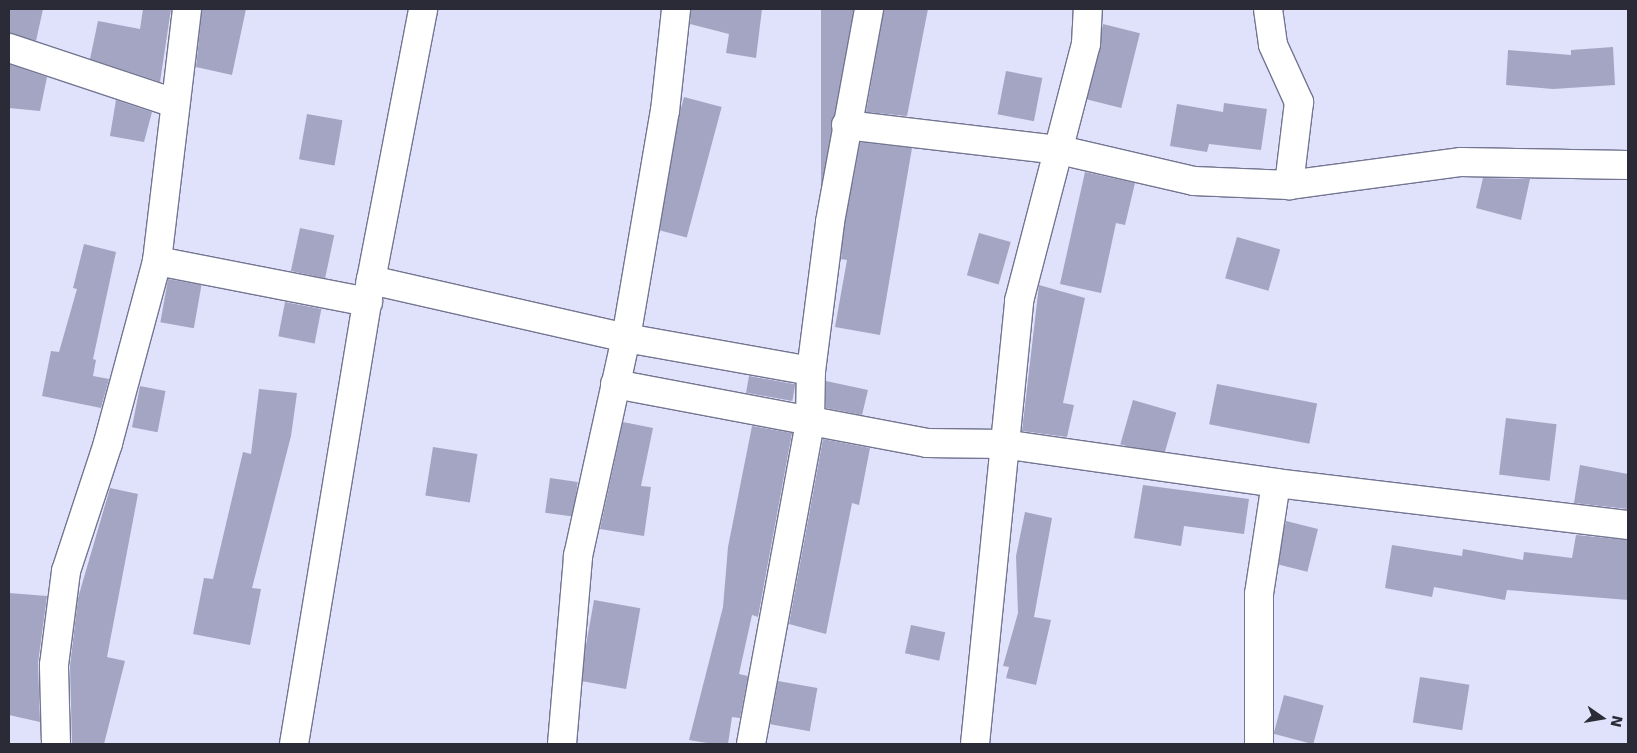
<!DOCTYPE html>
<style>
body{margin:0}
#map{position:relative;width:1637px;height:753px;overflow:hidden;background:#e0e2fb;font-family:"DejaVu Sans",sans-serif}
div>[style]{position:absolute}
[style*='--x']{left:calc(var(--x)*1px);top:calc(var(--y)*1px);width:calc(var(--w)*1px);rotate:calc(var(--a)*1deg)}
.building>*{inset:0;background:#a3a5c2;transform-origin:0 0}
.roads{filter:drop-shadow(1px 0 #737591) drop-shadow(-1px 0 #737591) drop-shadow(0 1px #737591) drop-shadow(0 -1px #737591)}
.minor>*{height:28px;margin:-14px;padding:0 14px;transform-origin:14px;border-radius:14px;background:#fff}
.secondary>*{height:28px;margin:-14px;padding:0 14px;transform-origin:14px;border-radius:14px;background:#fff}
span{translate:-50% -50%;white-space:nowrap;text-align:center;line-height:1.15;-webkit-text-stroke:4px #e0e2fb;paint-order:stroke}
.frame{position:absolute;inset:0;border:10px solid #2a2b36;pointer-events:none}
.north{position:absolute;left:1577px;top:693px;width:50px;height:50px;-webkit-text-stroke:4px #e0e2fb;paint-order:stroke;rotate:103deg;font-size:14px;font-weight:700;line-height:20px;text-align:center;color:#2a2b36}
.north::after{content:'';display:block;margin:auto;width:18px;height:22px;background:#2a2b36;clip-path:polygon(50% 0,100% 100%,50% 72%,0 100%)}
</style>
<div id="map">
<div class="building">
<div style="clip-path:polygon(9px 9px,43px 9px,36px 41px,9px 33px)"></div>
<div style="clip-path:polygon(143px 9px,171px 9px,160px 82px,90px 59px,98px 21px,140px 29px)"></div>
<div style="clip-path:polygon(202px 9px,246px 9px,232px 75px,196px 67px)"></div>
<div style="clip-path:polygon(691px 9px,762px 9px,756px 58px,726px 53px,729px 34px,690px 24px)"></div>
<div style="left:821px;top:9px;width:32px;height:240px"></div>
<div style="clip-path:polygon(884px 9px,928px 9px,907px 116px,866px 112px)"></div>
<div style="left:1103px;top:24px;width:38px;height:77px;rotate:14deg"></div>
<div style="clip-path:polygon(1613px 47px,1615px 85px,1553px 89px,1506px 85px,1508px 50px,1571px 55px,1571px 50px)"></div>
<div style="clip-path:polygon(9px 64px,47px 77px,40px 111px,9px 108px)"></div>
<div style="left:1006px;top:71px;width:37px;height:44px;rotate:11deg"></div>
<div style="left:684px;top:97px;width:39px;height:135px;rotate:15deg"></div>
<div style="clip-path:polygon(116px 100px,152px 112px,144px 142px,110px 136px)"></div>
<div style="clip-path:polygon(1224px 103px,1267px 109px,1261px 150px,1209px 144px,1207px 152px,1170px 146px,1177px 104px,1223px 112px)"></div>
<div style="left:307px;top:114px;width:36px;height:46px;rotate:10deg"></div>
<div style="clip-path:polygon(860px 142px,912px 148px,880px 335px,835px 327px,847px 260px,841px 259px,845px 224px)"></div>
<div style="clip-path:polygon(1085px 172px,1135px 183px,1125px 225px,1116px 223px,1101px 293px,1060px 284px)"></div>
<div style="clip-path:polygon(1483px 178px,1530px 179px,1521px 220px,1476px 208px)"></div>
<div style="left:300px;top:228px;width:35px;height:44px;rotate:12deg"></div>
<div style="left:979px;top:233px;width:33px;height:44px;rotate:16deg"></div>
<div style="left:1237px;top:237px;width:45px;height:43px;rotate:16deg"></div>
<div style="clip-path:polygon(84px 244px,116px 252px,93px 359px,96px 360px,93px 376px,109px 379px,101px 408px,42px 396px,51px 351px,59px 352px,77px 289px,73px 288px)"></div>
<div style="left:168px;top:279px;width:34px;height:44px;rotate:10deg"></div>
<div style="clip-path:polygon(1039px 285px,1085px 298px,1063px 403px,1074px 405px,1067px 437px,1022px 431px)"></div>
<div style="left:285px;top:302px;width:37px;height:35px;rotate:11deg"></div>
<div style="left:749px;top:376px;width:47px;height:17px;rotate:10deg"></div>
<div style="clip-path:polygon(826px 381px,868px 390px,862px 415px,826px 408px)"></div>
<div style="left:1217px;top:384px;width:102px;height:41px;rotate:11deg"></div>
<div style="left:140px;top:386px;width:26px;height:42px;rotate:11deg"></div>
<div style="clip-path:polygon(259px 389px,297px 393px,291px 436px,252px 588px,261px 589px,250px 645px,193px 634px,204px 578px,213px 579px,243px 452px,251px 454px)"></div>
<div style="left:1133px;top:400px;width:45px;height:46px;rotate:16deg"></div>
<div style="left:1506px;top:418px;width:51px;height:57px;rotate:7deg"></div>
<div style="clip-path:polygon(623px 422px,653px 428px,641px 486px,651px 487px,644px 536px,600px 529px)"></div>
<div style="clip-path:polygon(752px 426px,792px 433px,758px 617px,752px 615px,739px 674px,748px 676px,740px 718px,732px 717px,728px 744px,713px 744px,689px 740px,723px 607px,728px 547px)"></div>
<div style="clip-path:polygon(823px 439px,870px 448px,859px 505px,852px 503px,826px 634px,789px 624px)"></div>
<div style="left:433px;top:447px;width:45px;height:49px;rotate:9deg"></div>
<div style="clip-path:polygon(1580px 465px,1628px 474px,1628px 509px,1574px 503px)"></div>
<div style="left:550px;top:478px;width:28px;height:35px;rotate:8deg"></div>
<div style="clip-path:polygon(1143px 485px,1249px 499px,1244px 534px,1184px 526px,1181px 546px,1134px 538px)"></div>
<div style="clip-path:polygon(110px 488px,138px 494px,107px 657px,125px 661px,104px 744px,72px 744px,70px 666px,78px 598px)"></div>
<div style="clip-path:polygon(1025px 512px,1052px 518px,1034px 617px,1051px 620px,1036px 685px,1006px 678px,1009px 667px,1003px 666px,1018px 613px,1016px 556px)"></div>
<div style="left:1286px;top:521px;width:33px;height:44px;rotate:14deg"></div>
<div style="clip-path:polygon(1576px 535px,1628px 540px,1628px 600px,1507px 590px,1505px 600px,1434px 587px,1432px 597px,1385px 588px,1392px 545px,1462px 556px,1463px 549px,1523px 560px,1524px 552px,1572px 558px)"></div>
<div style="clip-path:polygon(9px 593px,47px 596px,38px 663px,40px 722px,9px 715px)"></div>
<div style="left:594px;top:600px;width:47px;height:82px;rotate:10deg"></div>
<div style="left:911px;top:625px;width:35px;height:29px;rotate:12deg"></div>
<div style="left:1420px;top:677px;width:50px;height:46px;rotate:9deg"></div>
<div style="left:778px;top:681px;width:40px;height:44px;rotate:10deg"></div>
<div style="left:1284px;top:695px;width:41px;height:40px;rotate:15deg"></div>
</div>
<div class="roads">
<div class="minor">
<div style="--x:1268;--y:9;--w:36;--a:82"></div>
<div style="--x:1273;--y:45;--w:63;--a:65.5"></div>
<div style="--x:1299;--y:102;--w:84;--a:96.9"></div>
<div style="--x:9;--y:48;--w:174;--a:18.4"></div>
<div style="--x:846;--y:125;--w:215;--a:6.7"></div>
<div style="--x:1060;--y:150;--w:138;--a:13"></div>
<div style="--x:1194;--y:181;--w:95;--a:2.4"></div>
<div style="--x:1289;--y:185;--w:174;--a:-7.6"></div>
<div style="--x:1461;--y:162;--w:167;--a:1"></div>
<div style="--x:157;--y:261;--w:215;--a:11"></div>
<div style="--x:371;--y:280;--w:262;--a:12.8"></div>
<div style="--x:626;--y:338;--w:188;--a:10.1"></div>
<div style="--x:615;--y:384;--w:318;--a:10.7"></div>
<div style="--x:927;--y:443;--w:76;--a:0.8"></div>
<div style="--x:1003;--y:444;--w:276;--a:8.1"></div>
<div style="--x:1276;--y:483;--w:354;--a:6.8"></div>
<div style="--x:56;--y:744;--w:79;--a:-91.5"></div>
<div style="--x:54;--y:665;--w:95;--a:-82.7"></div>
<div style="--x:66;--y:571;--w:135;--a:-71.8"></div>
<div style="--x:108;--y:443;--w:188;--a:-74.9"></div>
<div style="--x:157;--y:261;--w:254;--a:-83.2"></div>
<div style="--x:562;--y:744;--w:189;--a:-85.1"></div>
<div style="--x:578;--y:556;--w:223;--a:-77.6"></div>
<div style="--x:626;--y:338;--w:230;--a:-80.3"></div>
<div style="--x:665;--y:111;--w:103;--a:-83.8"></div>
<div style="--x:751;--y:744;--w:328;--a:-79.6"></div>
<div style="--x:810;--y:421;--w:50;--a:-88.9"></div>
<div style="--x:811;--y:371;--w:150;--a:-82.7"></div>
<div style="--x:830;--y:222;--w:217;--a:-79.6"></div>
<div style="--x:975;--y:744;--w:445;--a:-84.3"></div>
<div style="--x:1019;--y:301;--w:266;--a:-75.4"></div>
<div style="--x:1086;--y:44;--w:35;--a:-87"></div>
<div style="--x:1259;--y:744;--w:150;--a:-90"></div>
<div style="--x:1259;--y:594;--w:112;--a:-81.3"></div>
</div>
<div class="secondary">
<div style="--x:294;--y:744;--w:470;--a:-80.6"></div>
<div style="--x:371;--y:280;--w:276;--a:-79.1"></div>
</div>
</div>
<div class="frame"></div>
<div class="north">N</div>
</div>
